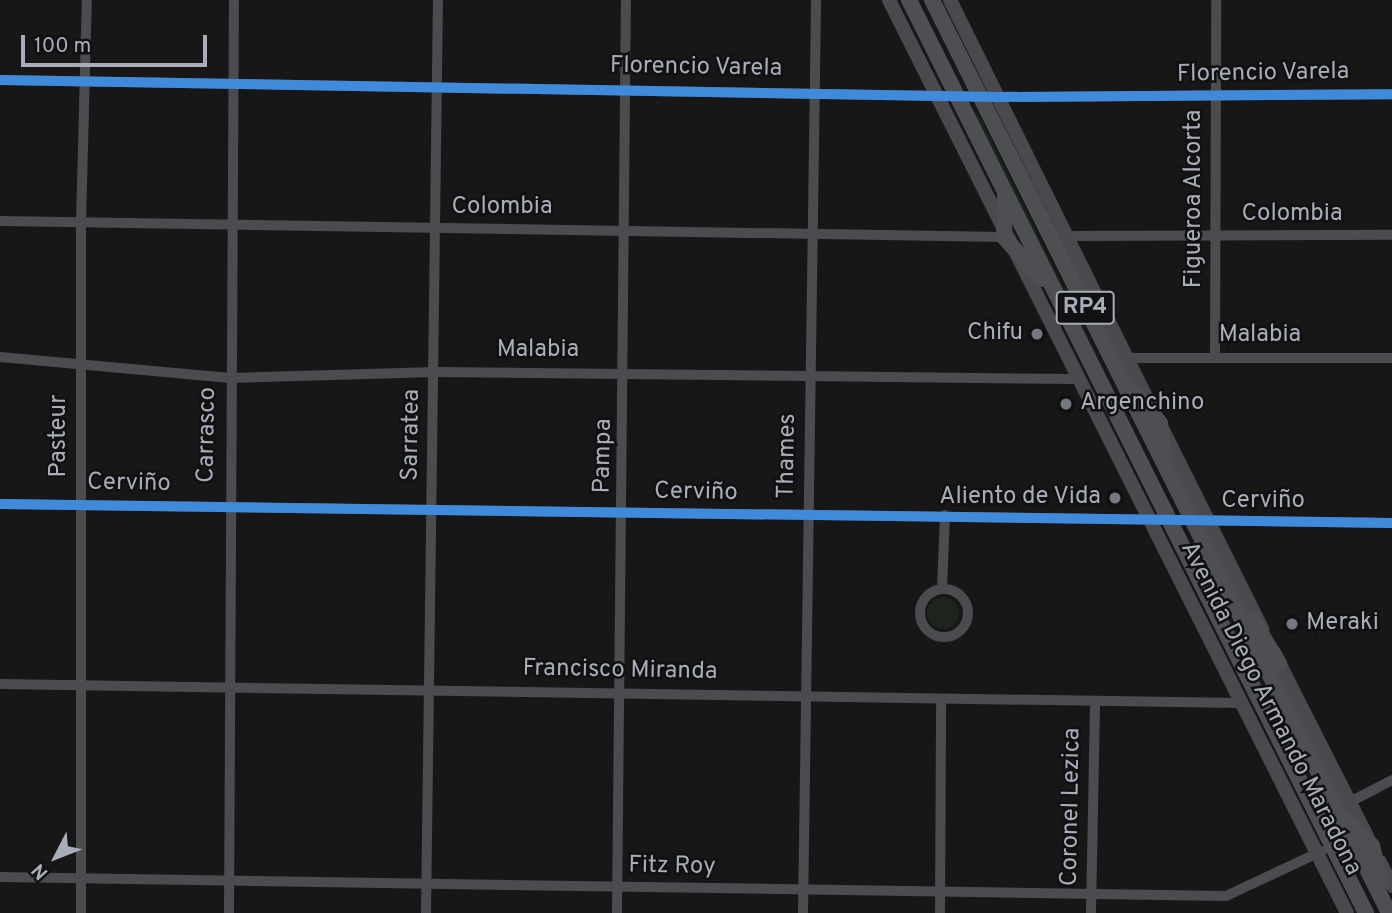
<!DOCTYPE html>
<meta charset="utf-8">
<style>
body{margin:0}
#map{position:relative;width:1392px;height:913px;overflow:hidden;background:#171717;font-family:Overpass,sans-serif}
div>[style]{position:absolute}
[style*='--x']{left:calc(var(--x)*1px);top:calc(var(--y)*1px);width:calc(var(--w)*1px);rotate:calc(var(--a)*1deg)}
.green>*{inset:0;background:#1d241e}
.round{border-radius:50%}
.street>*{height:10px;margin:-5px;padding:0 5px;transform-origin:5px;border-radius:5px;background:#4b4c50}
.street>.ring{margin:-5px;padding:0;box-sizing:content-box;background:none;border:10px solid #4b4c50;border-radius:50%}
.secondary>*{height:14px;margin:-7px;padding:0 7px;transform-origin:7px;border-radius:7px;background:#4a4a4e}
.primary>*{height:16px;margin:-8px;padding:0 8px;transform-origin:8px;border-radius:8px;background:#4d4f52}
.cycleway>*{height:10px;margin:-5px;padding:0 5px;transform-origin:5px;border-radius:5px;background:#408adc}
.dots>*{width:19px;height:19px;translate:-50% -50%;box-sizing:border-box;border:4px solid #111113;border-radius:50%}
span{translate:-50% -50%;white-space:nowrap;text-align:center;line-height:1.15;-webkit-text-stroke:5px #111113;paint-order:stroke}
.shield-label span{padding:2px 5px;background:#111113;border:2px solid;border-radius:5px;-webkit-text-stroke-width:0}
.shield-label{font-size:23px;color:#a8adb8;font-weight:700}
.street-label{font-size:24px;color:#a8adb8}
.poi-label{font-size:24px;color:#a8adb8}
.right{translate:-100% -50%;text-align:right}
.left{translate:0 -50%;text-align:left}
.north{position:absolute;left:21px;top:822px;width:70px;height:70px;-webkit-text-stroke:5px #111113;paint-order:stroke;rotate:228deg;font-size:19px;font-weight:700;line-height:28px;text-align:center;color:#a8adb8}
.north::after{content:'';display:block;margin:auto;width:24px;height:32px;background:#a8adb8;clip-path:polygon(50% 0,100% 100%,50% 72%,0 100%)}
.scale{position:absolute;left:21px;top:35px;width:186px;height:32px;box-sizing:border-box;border:4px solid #a8adb8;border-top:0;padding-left:9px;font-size:21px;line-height:24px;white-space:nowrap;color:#a8adb8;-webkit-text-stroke:5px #111113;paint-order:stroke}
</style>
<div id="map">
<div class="green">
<div style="clip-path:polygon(973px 111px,979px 115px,1170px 504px)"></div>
<div style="clip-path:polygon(1189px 539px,1194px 547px,1375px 913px,1370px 913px)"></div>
<div class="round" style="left:927px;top:597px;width:32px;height:32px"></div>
</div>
<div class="street">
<div style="--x:0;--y:80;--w:999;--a:0.97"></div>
<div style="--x:999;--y:97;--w:393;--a:-0.4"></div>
<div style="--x:0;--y:221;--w:1004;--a:0.91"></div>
<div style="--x:1066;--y:236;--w:326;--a:-0.2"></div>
<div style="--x:0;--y:357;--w:231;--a:5.2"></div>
<div style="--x:230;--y:378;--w:205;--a:-1.7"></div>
<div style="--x:435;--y:372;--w:641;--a:0.63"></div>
<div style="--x:1215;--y:357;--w:357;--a:-89.8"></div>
<div style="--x:1127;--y:358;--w:265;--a:0"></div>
<div style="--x:0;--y:504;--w:1392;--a:0.78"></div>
<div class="ring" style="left:920px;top:589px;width:38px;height:38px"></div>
<div style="--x:942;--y:589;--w:74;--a:-87.7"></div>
<div style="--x:0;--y:684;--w:1240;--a:0.88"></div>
<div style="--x:1350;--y:802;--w:47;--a:-27.6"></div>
<div style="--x:0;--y:877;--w:1226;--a:0.89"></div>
<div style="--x:1226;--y:896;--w:106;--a:-25.1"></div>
<div style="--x:81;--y:913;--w:690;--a:-90"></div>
<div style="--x:81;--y:223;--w:223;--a:-88.5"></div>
<div style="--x:229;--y:913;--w:913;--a:-89.69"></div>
<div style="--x:426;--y:913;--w:913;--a:-89.25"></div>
<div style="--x:617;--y:913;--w:913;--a:-89.44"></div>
<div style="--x:803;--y:913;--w:913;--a:-89.18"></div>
<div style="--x:940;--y:913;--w:214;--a:-89.7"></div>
<div style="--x:1091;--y:913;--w:212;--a:-88.9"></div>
</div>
<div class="secondary">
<div style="--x:889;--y:0;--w:1021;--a:63.36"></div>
<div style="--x:950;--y:0;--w:453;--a:63.7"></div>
<div style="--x:1162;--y:428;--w:225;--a:63.5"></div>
<div style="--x:1274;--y:653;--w:208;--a:63.1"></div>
<div style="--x:1380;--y:862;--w:27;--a:63"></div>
</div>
<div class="primary">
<div style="--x:909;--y:0;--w:1021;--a:63.41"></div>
<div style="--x:932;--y:0;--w:1021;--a:63.41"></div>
<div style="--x:1005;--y:196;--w:41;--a:91.4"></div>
<div style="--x:1004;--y:237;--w:56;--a:48.6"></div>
<div style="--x:1134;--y:392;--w:40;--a:50"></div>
<div style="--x:1160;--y:423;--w:32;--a:83"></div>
<div style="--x:1252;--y:619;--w:52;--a:58.5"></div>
<div style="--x:1350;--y:823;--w:32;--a:46"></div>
<div style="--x:1372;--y:846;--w:37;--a:76"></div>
</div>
<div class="cycleway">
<div style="--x:0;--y:80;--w:999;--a:0.97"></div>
<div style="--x:999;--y:97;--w:393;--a:-0.4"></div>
<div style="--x:0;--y:504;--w:1392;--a:0.78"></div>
</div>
<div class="dots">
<div style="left:1037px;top:334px;background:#757880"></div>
<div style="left:1066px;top:404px;background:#757880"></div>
<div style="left:1115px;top:498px;background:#757880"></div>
<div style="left:1292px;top:624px;background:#757880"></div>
</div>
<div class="shield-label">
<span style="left:1085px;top:308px">RP4</span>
</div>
<div class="street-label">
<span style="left:696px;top:68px;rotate:1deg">Florencio Varela</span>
<span style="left:1263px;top:74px;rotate:-1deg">Florencio Varela</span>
<span style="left:1195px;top:199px;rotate:-90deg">Figueroa Alcorta</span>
<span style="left:502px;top:208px">Colombia</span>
<span style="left:1292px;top:215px">Colombia</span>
<span style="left:1260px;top:336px">Malabia</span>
<span style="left:538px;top:351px">Malabia</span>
<span style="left:208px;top:435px;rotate:-89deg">Carrasco</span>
<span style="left:412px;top:435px;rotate:-89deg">Sarratea</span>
<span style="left:60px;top:436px;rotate:-90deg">Pasteur</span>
<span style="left:604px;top:456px;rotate:-89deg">Pampa</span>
<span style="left:788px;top:456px;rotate:-89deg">Thames</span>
<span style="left:129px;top:484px;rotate:1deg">Cerviño</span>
<span style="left:696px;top:493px;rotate:1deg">Cerviño</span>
<span style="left:1263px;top:502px">Cerviño</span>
<span style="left:620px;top:671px;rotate:1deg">Francisco Miranda</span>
<span style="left:1270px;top:709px;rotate:63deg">Avenida Diego Armando Maradona</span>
<span style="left:1072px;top:807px;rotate:-89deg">Coronel Lezica</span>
<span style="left:672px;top:867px;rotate:1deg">Fitz Roy</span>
</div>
<div class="poi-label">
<span class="right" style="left:1023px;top:334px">Chifu</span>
<span class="left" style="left:1080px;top:404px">Argenchino</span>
<span class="right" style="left:1101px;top:498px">Aliento de Vida</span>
<span class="left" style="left:1306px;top:624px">Meraki</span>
</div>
<div class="north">N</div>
<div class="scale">100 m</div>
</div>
